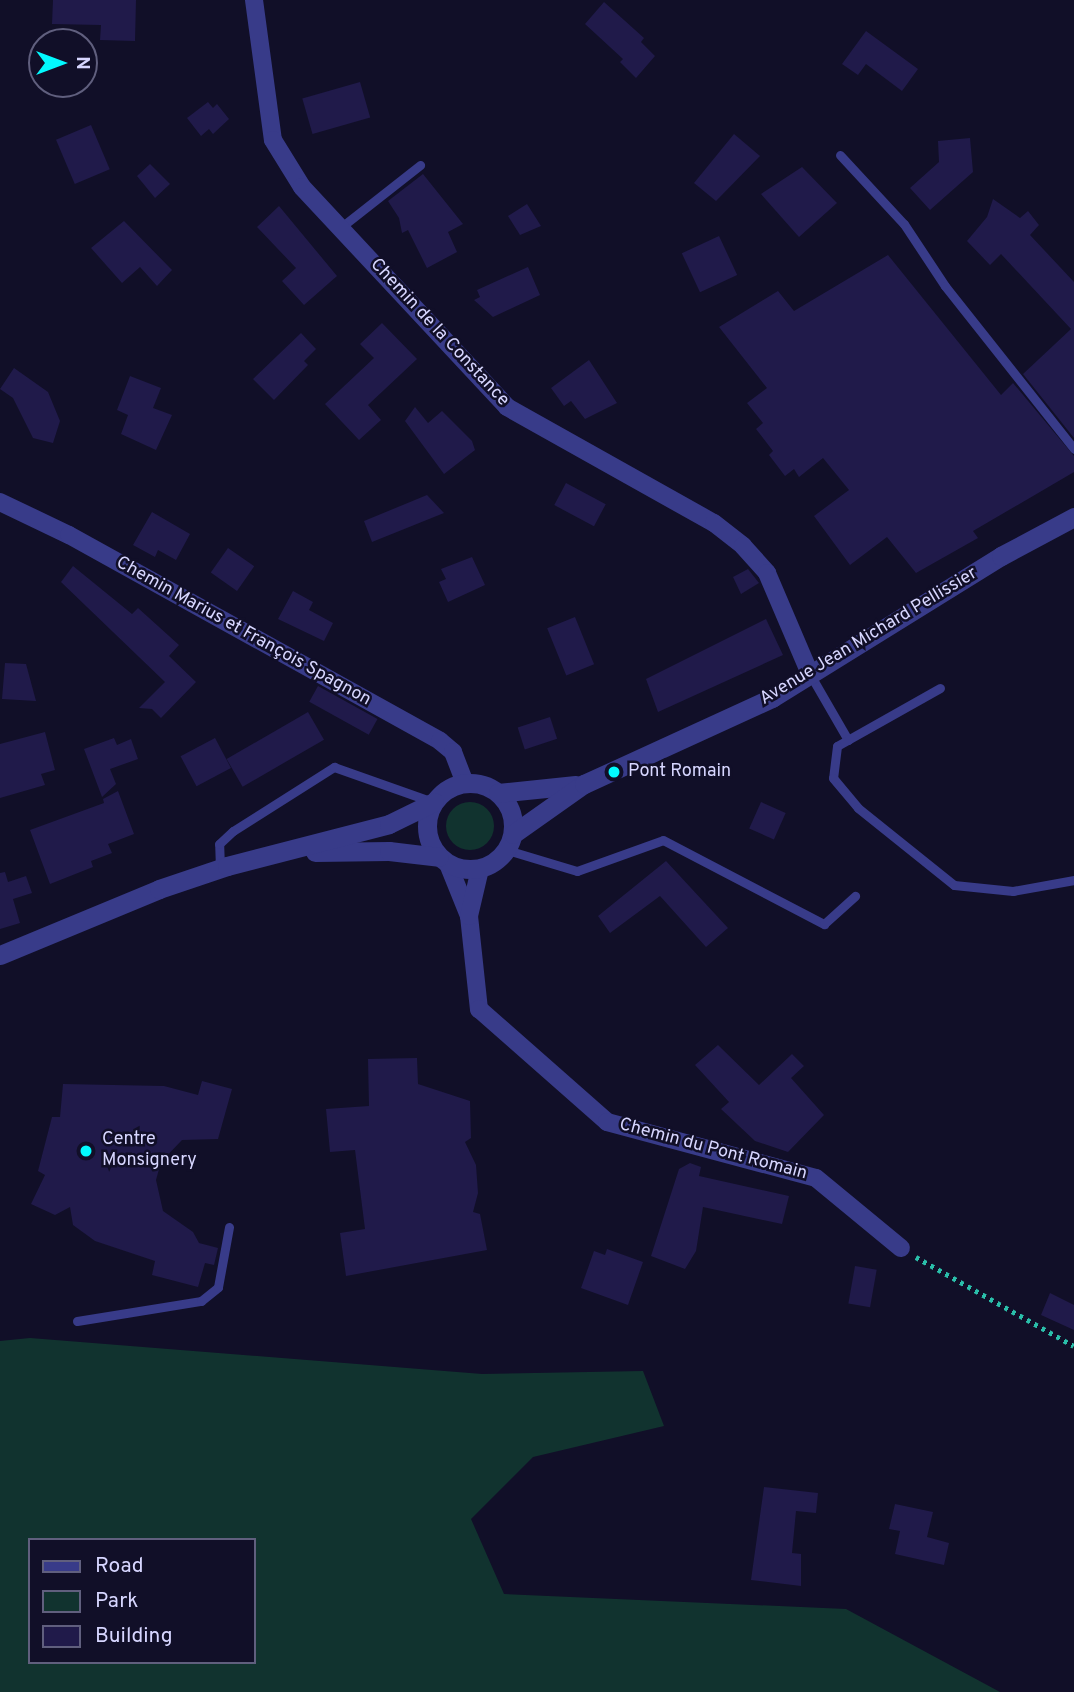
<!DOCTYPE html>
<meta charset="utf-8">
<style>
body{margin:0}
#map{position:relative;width:1074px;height:1692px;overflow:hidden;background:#110f28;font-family:Overpass,sans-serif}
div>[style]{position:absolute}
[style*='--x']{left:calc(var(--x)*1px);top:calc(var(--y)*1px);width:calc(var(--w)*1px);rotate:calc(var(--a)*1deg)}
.green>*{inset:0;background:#11332f}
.round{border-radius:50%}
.building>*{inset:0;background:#201a4a;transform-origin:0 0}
.path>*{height:4.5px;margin-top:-2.25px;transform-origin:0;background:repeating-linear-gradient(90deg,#2abfaa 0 3.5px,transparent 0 8.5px)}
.service>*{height:9px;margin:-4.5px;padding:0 4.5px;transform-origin:4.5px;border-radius:4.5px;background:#383b89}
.minor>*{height:18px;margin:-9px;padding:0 9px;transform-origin:9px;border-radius:9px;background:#383b89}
.tertiary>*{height:19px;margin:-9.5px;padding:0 9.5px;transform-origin:9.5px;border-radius:9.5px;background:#383b89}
.tertiary>.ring{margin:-9.5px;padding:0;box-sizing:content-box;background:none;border:19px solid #383b89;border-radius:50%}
.dots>*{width:19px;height:19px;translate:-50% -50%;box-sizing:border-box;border:4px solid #110f28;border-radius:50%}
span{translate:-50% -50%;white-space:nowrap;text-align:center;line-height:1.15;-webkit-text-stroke:5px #110f28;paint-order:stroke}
.street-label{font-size:18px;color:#d7d6ff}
.poi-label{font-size:18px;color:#d7d6ff}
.left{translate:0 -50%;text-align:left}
.legend{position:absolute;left:28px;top:1538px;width:228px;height:126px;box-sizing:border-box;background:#110f28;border:2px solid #605f7e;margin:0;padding:9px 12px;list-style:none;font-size:21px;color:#d7d6ff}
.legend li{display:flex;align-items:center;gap:14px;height:35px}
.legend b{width:35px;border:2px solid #605f7e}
.north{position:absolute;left:28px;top:28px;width:70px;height:70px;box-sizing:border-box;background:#110f28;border:2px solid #605f7e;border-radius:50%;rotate:90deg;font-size:19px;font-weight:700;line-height:28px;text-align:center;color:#d7d6ff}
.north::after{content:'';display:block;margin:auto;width:24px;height:32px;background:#02faff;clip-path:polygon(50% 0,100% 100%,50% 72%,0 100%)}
</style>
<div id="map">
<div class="green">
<div class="round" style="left:446px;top:802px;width:48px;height:48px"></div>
<div style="clip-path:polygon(evenodd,30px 1338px,482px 1374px,643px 1371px,664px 1426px,533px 1457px,471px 1519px,504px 1594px,846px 1609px,1000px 1692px,0 1692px,0 1341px,30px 1338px,30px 1540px,254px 1540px,254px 1662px,30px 1662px,30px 1540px)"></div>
</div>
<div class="building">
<div style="clip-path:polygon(53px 0,136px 0,135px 41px,100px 40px,101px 25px,52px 24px)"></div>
<div style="clip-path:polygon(604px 2px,644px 38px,641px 42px,655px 56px,636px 78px,620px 62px,623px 59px,585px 24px)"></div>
<div style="clip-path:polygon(866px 31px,918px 69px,902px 91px,866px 64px,858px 75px,842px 64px)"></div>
<div style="left:360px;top:82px;width:37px;height:60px;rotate:74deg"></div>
<div style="clip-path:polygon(208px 102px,213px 108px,217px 104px,229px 119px,213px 134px,209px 129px,201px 136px,187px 118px)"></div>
<div style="left:91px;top:125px;width:48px;height:38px;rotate:67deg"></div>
<div style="clip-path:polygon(734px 134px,760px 156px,716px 201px,694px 183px)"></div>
<div style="clip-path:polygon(970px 138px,973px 172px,930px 210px,910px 188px,939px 162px,938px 141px)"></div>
<div style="clip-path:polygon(150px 164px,170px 184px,155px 198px,137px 176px)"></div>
<div style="clip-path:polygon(802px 167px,837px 203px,799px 237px,761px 194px)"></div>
<div style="clip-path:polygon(423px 174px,463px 224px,448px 232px,457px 252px,427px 268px,408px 230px,402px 233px,399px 218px,388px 201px)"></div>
<div style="clip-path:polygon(993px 199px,1020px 218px,1028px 211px,1039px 225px,1030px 235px,1074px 282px,1074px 438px,1023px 374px,1071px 329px,1001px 254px,990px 265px,967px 241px,987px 217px)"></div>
<div style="clip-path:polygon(527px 204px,541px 226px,520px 235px,508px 216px)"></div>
<div style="clip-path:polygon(279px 206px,337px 276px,304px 305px,282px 281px,296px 268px,257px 227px)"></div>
<div style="clip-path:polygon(124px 221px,172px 270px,157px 286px,140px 267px,122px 283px,91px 248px)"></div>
<div style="left:719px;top:236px;width:43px;height:41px;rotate:65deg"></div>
<div style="clip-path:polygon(888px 255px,1001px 395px,1013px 383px,1074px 456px,1074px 472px,973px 531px,978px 538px,916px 573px,887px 537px,850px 565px,814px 516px,849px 490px,823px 458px,799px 477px,794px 469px,785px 476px,769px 455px,773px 451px,756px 429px,763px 423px,747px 403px,767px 388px,719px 327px,778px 291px,794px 311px)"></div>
<div style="clip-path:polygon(528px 267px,540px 295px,493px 317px,474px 300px,480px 297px,477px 290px)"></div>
<div style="clip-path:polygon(382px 323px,417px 359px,368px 405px,381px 420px,359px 440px,325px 404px,374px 358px,360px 344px)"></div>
<div style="clip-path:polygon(301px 333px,316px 349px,304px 361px,308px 365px,274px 400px,253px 379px)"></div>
<div style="clip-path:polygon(589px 360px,617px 403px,585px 419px,571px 401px,564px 406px,551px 388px)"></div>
<div style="clip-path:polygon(14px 368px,48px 392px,60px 421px,53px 443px,33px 438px,13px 398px,0 389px)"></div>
<div style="clip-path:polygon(130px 376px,161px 388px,153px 408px,172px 415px,156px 450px,121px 434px,128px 415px,117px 410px)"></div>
<div style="clip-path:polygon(415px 407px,428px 423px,442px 411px,472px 441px,475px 450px,444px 474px,405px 421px)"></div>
<div style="left:566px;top:483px;width:45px;height:25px;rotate:28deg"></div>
<div style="clip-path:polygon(427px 495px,444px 513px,372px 542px,364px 521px)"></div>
<div style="clip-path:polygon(152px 512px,190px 534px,176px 560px,158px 550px,155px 557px,133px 545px)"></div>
<div style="left:228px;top:548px;width:32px;height:30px;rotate:35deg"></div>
<div style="clip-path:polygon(472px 557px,485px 585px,448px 602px,439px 582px,446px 579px,441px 569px)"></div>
<div style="clip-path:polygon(73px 566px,132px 614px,138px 608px,179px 645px,169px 656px,196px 682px,161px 718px,152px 709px,139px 708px,165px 682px,61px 582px)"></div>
<div style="clip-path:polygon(748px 569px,759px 583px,741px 594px,733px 577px)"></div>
<div style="clip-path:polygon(293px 591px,313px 602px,309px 610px,333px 623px,324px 641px,278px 619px)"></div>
<div style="left:575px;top:617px;width:51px;height:30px;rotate:68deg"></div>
<div style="clip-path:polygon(766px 619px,783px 655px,658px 712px,646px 679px)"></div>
<div style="clip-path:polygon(5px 663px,26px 664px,36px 701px,2px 699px)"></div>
<div style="left:318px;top:686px;width:68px;height:18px;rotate:29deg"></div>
<div style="left:308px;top:712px;width:32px;height:94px;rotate:60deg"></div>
<div style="left:550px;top:717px;width:23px;height:34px;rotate:72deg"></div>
<div style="clip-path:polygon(45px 732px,55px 770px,41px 774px,45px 785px,0 798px,0 744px)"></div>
<div style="clip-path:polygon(114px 738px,117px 745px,131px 739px,138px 759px,110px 769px,116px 784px,102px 797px,84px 749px)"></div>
<div style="left:215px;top:738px;width:34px;height:39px;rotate:62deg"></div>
<div style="clip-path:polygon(118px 791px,134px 834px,108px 844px,112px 853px,91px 861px,93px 867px,50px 884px,30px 830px,104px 803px,103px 799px)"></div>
<div style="left:761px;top:802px;width:27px;height:29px;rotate:24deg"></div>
<div style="clip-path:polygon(666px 861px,728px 928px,706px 947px,660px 896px,610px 933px,598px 916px)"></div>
<div style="clip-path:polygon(5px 872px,8px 882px,26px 876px,32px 893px,13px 899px,20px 923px,0 929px,0 873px)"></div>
<div style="clip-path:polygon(718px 1045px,759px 1085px,792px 1054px,804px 1066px,791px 1078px,824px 1115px,788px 1152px,755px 1141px,721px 1109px,729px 1102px,695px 1065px)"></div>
<div style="clip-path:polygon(417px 1058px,418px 1084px,470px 1101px,471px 1138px,465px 1142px,476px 1165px,478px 1193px,473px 1212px,480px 1214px,487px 1250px,346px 1276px,340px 1233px,365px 1229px,355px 1150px,330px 1152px,326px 1109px,369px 1106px,368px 1059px)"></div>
<div style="clip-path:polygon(202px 1081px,232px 1089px,218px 1139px,182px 1140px,161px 1162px,156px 1180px,163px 1211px,193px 1232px,199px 1243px,218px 1248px,214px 1265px,205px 1263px,198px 1287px,152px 1275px,155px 1261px,95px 1241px,73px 1225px,70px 1207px,55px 1215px,31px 1204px,45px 1175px,38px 1171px,52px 1117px,60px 1117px,63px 1084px,164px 1086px,198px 1095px)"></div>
<div style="clip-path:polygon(690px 1163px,701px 1167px,699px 1176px,789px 1196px,782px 1224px,703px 1207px,696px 1251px,685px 1269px,651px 1256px,679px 1169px)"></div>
<div style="clip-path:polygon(607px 1249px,643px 1262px,628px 1305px,581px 1288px,594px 1251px,605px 1255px)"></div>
<div style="left:855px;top:1266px;width:22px;height:38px;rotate:10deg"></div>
<div style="clip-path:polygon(1050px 1293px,1074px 1305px,1074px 1330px,1041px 1315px)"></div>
<div style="clip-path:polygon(764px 1487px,818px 1493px,816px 1513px,796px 1511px,792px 1553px,801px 1554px,801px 1586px,751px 1580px)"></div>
<div style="clip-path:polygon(895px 1504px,933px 1512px,927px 1537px,949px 1543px,944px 1565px,895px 1554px,900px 1531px,889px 1529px)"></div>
</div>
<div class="path">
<div style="--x:916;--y:1257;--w:181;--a:29.4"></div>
</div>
<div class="service">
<div style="--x:840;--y:155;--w:94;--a:47.2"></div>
<div style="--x:904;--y:224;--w:74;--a:56.5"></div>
<div style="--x:945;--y:286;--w:208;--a:51.6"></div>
<div style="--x:340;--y:228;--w:102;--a:-38.2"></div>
<div style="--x:811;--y:676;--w:74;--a:60"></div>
<div style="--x:940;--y:688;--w:118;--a:150.6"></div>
<div style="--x:837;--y:746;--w:32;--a:97"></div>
<div style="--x:833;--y:778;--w:39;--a:50"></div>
<div style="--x:858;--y:808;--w:123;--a:38.7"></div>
<div style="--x:954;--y:885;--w:59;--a:5.8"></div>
<div style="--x:1013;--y:891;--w:62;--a:-10.2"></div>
<div style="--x:507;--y:850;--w:73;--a:16.7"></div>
<div style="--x:577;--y:871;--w:91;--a:-19.8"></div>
<div style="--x:663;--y:840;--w:182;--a:27.6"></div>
<div style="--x:824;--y:924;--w:42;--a:-42.1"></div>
<div style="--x:220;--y:868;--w:24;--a:-92"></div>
<div style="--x:219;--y:844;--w:19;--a:-43"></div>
<div style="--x:233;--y:831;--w:120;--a:-32.4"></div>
<div style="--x:334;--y:767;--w:105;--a:19.5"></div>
<div style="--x:77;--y:1321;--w:126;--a:-9.2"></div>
<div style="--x:201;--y:1301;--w:22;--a:-39"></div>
<div style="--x:218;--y:1287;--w:61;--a:-79.6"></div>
</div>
<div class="minor">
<div style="--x:254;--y:0;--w:141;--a:82.3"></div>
<div style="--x:273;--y:140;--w:55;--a:58.3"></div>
<div style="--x:302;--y:187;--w:301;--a:47"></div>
<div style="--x:507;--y:407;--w:237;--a:29.3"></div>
<div style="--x:714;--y:523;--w:37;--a:38"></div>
<div style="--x:743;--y:546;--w:36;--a:48"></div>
<div style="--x:767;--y:573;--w:112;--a:66.9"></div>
<div style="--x:0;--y:502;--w:76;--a:25.6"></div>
<div style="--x:69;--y:535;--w:424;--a:29"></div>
<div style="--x:440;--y:741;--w:17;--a:40"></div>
<div style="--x:453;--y:752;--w:33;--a:69"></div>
<div style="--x:448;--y:864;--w:56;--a:68"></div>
<div style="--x:469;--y:916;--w:94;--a:83.9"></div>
<div style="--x:479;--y:1009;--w:171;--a:41.4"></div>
<div style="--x:607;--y:1122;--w:216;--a:15"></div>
<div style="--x:816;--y:1178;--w:110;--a:39.5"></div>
<div style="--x:469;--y:916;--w:48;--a:-76.8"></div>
</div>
<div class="tertiary">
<div class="ring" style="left:427px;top:783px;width:67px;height:67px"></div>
<div style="--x:498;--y:793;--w:78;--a:-5.9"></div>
<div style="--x:513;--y:834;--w:87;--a:-35.2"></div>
<div style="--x:584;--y:784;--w:207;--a:-24.6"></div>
<div style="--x:772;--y:698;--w:269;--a:-31.8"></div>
<div style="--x:1001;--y:556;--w:83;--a:-28.1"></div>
<div style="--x:315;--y:852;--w:74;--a:-0.8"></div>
<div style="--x:389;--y:851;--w:50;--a:6.8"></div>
<div style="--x:0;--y:955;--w:172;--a:-22.5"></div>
<div style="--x:159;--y:889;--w:72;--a:-18.7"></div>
<div style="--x:227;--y:866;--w:167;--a:-14.5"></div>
<div style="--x:389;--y:824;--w:50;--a:-26.1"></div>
</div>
<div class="dots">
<div style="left:614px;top:772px;background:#02faff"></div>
<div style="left:86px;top:1151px;background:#02faff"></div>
</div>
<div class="street-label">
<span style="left:439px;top:333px;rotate:47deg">Chemin de la Constance</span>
<span style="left:243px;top:632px;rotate:29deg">Chemin Marius et François Spagnon</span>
<span style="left:869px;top:637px;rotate:-31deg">Avenue Jean Michard Pellissier</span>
<span style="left:713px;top:1150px;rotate:15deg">Chemin du Pont Romain</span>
</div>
<div class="poi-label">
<span class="left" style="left:628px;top:772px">Pont Romain</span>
<span class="left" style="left:102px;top:1151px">Centre<br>Monsignery</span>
</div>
<ul class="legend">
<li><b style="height:9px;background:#383b89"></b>Road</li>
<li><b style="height:19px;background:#11332f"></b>Park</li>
<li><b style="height:19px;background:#201a4a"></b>Building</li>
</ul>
<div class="north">N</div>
</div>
